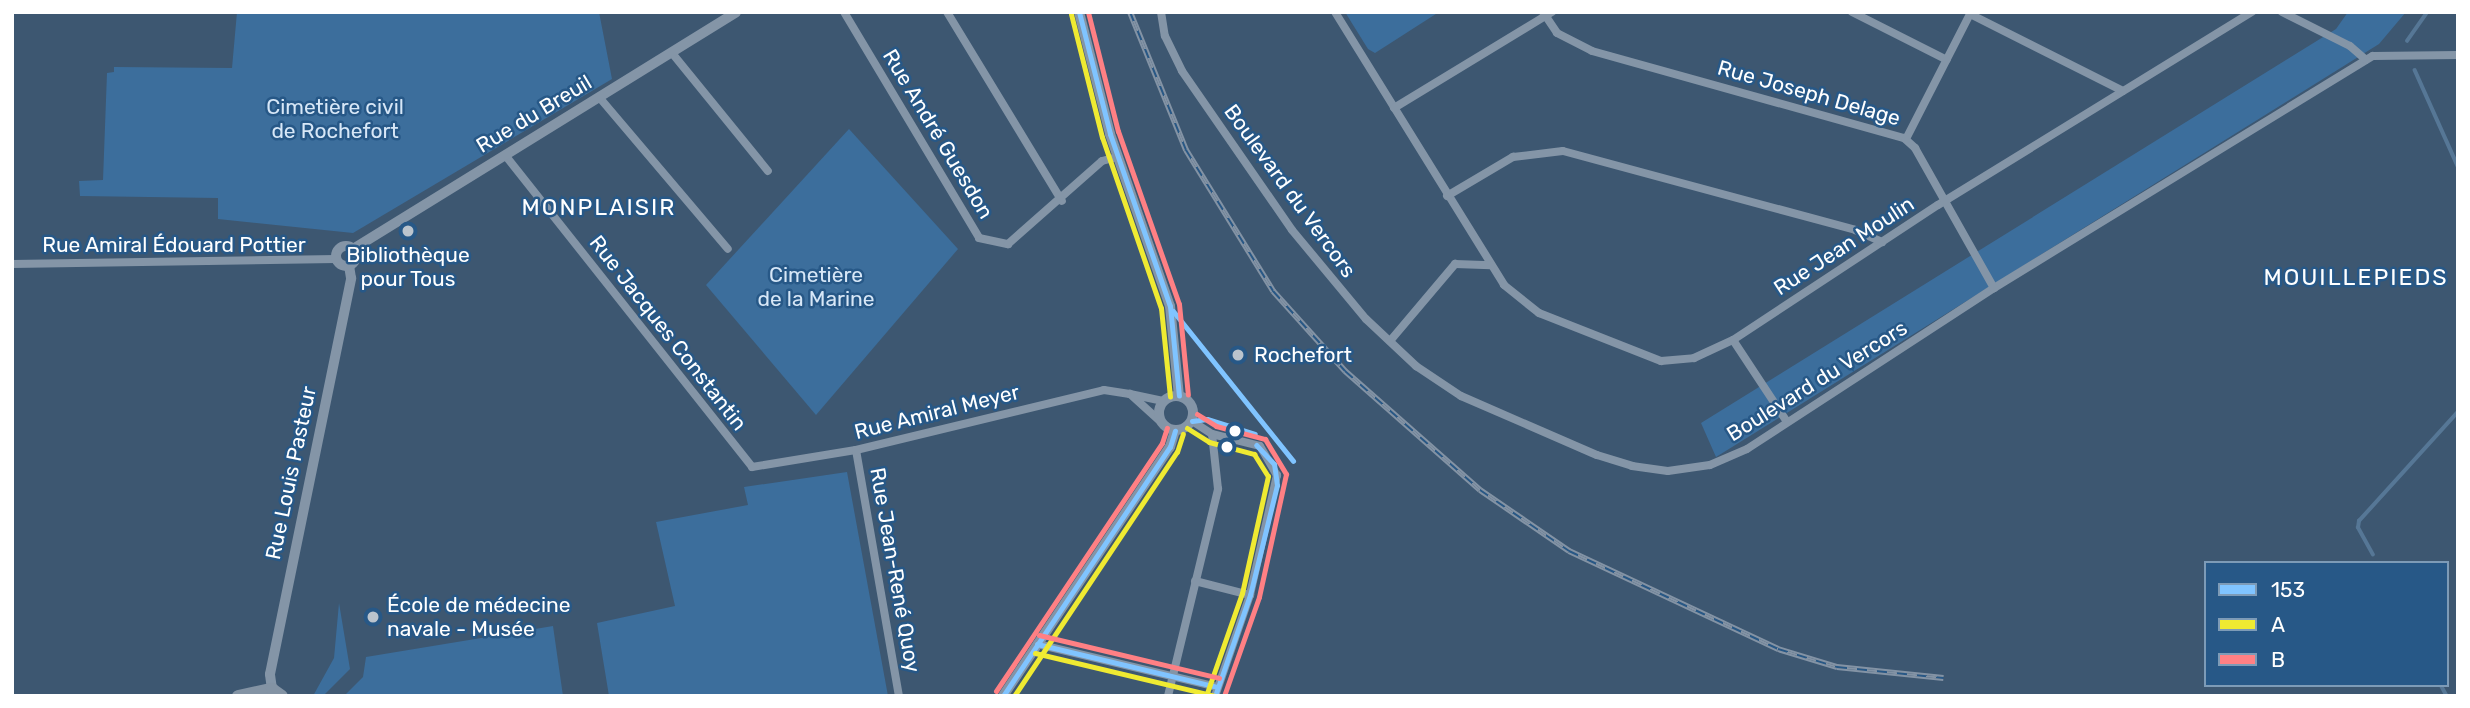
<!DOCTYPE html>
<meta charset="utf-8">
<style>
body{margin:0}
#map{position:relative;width:2470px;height:708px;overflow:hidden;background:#3d5771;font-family:Rubik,sans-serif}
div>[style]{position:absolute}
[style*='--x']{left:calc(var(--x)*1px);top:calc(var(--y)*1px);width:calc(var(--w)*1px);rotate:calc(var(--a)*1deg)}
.green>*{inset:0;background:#3c6e9c}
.stream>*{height:3.5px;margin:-1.75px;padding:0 1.75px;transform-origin:1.75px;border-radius:1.75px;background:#567796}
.minor>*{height:8px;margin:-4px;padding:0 4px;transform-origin:4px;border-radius:4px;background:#8495a7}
.tertiary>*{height:10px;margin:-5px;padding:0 5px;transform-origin:5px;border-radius:5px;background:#8495a7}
.tertiary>.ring{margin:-5px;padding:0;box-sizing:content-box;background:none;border:10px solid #8495a7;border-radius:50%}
.primary>*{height:12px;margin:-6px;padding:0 6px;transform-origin:6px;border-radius:6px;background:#8393a4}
.rail>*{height:6px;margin-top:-3px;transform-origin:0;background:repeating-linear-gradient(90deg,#275887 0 10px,#8393a5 0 20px);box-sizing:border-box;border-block:2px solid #8393a5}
.bus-1>*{height:5px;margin:-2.5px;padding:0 2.5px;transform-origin:2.5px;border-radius:2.5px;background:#80c4ff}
.bus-2>*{height:5px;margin:-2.5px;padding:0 2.5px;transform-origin:2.5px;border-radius:2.5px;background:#efea32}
.bus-3>*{height:5px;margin:-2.5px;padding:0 2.5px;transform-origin:2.5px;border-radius:2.5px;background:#ff8084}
.dots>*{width:19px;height:19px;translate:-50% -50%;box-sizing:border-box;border:4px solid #275887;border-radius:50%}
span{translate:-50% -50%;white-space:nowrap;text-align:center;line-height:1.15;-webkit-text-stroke:5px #275887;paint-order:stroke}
.street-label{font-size:21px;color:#fff}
.park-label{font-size:21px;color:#d7e7f7}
.poi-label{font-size:21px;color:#fff}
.left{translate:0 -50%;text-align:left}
.neighbourhood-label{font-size:23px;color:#fff;letter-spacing:2px}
.frame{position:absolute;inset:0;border:14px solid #fff;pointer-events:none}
.legend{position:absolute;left:2204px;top:561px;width:245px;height:126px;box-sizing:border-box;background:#275887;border:2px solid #7d9bb7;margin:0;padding:9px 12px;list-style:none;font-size:21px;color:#fff}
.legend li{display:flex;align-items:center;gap:14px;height:35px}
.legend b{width:35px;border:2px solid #7d9bb7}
</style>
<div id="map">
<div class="green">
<div style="clip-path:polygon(237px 12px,599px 12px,612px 79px,353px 233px,218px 219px,218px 198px,80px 196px,79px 181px,103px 180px,107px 73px,114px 72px,114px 67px,232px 68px)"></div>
<div style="clip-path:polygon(1345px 12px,1439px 12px,1375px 53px,1368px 49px)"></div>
<div style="clip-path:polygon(2348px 12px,2406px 12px,2379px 44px,1716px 457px,1701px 423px,2336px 29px)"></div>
<div style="clip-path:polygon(849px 129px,958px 249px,816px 415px,706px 285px)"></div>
<div style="clip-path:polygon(847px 472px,888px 696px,609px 696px,597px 623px,675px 606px,656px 522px,748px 505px,744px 487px)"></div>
<div style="clip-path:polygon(339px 603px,350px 669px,323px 696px,313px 696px,334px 658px)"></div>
<div style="clip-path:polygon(553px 626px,563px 696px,344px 696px,363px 677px,366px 657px)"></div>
</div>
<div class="stream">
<div style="--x:2407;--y:41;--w:35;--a:-55"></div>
<div style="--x:2415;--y:70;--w:105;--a:65.9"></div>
<div style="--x:2373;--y:555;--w:31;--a:-119"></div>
<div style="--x:2358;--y:528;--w:7;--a:-82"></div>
<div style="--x:2359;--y:521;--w:147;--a:-47.8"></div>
<div style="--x:2441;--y:685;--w:13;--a:61"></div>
</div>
<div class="minor">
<div style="--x:844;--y:12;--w:263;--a:59.1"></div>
<div style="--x:979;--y:238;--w:30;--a:12"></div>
<div style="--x:1008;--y:244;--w:125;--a:-41.4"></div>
<div style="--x:1102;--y:161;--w:16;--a:-15"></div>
<div style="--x:947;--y:12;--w:221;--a:58.7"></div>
<div style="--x:1161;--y:12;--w:24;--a:81"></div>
<div style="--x:1165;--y:36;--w:39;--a:64"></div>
<div style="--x:1182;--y:71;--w:193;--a:55.3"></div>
<div style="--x:1292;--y:230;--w:116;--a:50.3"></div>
<div style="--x:1366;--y:319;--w:69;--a:43.2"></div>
<div style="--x:1416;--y:366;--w:54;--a:33.7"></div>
<div style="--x:1461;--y:396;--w:148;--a:23.5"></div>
<div style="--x:1597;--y:455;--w:37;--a:17"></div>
<div style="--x:1632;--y:466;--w:36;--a:8"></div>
<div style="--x:1668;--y:471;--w:42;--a:-8.1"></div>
<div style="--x:1710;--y:465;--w:40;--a:-23.4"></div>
<div style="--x:1747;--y:449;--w:295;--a:-33.1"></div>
<div style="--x:1994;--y:288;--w:444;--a:-31.5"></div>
<div style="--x:2373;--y:56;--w:85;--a:-0.7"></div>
<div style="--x:1335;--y:12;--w:321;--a:58.2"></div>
<div style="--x:1504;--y:285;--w:45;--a:38.7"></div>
<div style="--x:1539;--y:313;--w:131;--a:21.5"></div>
<div style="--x:1661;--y:361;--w:33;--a:-5"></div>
<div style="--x:1694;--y:358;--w:43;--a:-24.8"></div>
<div style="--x:1733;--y:340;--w:245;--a:-33.4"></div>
<div style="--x:1938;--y:205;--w:369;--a:-31.6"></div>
<div style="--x:1543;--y:12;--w:25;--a:56"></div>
<div style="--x:1557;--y:33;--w:39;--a:27"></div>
<div style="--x:1592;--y:51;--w:324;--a:15.6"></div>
<div style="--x:1904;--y:138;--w:15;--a:42"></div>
<div style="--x:1915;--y:148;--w:161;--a:60.6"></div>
<div style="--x:1852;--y:12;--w:106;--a:26.8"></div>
<div style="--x:2282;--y:12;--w:76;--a:26.6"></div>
<div style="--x:2350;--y:46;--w:21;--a:41"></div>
<div style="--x:1970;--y:14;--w:171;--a:26.7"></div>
<div style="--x:672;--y:53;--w:152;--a:50.9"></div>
<div style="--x:599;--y:97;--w:199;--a:49.7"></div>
<div style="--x:1394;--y:108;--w:185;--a:-31.3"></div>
<div style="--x:1906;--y:139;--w:143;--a:-62.9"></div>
<div style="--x:505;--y:155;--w:398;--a:51.6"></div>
<div style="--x:752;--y:467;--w:105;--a:-9.3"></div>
<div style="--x:856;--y:450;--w:255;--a:-13.6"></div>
<div style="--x:1104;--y:390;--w:26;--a:9"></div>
<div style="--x:1447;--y:196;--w:77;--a:-30.6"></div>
<div style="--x:1513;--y:157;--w:50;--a:-6.8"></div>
<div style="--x:1563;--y:151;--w:302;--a:15.1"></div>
<div style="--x:1855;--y:230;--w:30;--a:24"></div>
<div style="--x:12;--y:264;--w:324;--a:-0.9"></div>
<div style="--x:1733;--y:340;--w:98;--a:56.6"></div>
<div style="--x:1390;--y:341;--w:101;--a:-49.8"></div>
<div style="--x:1455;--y:264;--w:36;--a:2"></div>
<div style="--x:1192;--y:421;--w:24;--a:33"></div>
<div style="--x:1212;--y:434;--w:49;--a:14"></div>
<div style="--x:1260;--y:446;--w:34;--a:60"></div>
<div style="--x:1277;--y:475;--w:123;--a:102.7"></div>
<div style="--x:1250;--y:595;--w:107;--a:109.1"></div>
<div style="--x:1161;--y:422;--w:42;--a:-137.9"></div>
<div style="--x:1130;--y:394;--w:35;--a:12"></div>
<div style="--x:856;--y:450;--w:250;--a:80.1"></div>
<div style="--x:1195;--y:581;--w:57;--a:14.3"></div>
<div style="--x:1037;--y:644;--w:185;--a:13.4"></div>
<div style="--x:1168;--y:696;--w:213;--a:-76.4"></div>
<div style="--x:1218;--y:489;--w:55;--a:-96.2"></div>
</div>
<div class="tertiary">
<div style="--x:1079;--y:12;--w:126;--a:75.7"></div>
<div style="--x:1110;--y:134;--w:182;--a:70.8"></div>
<div style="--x:1170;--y:306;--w:90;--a:84.3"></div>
<div class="ring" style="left:336px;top:246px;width:10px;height:10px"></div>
<div style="--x:353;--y:249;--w:450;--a:-31.7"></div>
<div class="ring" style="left:1159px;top:396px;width:24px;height:24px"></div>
<div style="--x:272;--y:689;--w:15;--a:-98"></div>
<div style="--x:270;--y:674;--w:404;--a:-78.4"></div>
<div style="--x:351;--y:278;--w:13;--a:-99"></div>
<div style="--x:1003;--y:696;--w:300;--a:-56.2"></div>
<div style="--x:1170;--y:447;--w:17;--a:-73"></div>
</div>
<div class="primary">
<div style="--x:238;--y:696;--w:35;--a:-12"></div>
<div style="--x:272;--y:689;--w:12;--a:35"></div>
</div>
<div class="rail">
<div style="--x:1130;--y:12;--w:149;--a:67.9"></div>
<div style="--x:1186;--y:150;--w:166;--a:58.3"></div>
<div style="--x:1273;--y:291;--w:108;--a:48"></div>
<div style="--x:1345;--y:371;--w:180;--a:41.4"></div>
<div style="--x:1480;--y:490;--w:108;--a:34.4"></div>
<div style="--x:1569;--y:551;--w:231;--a:25.1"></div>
<div style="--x:1778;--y:649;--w:62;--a:17"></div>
<div style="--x:1837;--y:667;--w:107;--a:5.9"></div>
</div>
<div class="bus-1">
<div style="--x:1079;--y:12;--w:126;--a:75.7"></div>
<div style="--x:1110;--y:134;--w:182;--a:70.8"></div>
<div style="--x:1170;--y:306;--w:90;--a:84.3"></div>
<div style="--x:1173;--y:311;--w:192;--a:51.3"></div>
<div style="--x:1192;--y:421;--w:15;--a:-8"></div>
<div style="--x:1207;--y:419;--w:50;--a:17.4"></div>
<div style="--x:1037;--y:644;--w:185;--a:13.4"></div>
<div style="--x:1003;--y:696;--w:300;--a:-56.2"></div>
<div style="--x:1170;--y:447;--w:17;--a:-73"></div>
<div style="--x:1215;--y:696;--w:107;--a:-70.9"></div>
<div style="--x:1250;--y:595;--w:113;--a:-76.2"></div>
<div style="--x:1277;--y:485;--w:21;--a:-98"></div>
<div style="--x:1274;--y:464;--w:26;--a:-133"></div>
</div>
<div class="bus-2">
<div style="--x:1071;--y:14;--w:127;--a:75.9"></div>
<div style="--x:1102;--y:137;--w:181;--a:71"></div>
<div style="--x:1161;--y:308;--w:89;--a:84.2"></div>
<div style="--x:1187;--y:428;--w:26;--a:32"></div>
<div style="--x:1209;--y:442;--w:47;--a:14.9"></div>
<div style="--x:1254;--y:454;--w:26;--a:58"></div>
<div style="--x:1268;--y:476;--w:120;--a:102.5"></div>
<div style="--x:1242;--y:593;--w:106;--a:109.3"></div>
<div style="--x:1035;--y:653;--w:185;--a:13.4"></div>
<div style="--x:1014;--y:696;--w:293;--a:-56.3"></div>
<div style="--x:1177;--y:452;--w:19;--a:-72"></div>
</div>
<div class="bus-3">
<div style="--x:1088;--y:12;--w:123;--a:75.9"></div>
<div style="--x:1118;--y:131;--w:183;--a:70.6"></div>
<div style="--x:1179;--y:304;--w:91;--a:84.4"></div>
<div style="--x:1197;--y:414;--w:22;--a:32"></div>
<div style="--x:1216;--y:426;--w:51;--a:14.9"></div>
<div style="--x:1265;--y:439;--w:41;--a:59"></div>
<div style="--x:1286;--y:474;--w:126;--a:102.4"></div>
<div style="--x:1259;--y:597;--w:105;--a:109.5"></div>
<div style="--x:1039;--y:635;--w:185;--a:13.4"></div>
<div style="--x:996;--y:691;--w:298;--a:-56.2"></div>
<div style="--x:1162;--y:443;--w:16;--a:-72"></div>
</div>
<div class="dots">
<div style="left:408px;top:231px;background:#bbc4cd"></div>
<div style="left:1238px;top:355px;background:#bbc4cd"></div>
<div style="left:1235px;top:431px;background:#fff"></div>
<div style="left:1227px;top:447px;background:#fff"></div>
<div style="left:373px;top:617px;background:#bbc4cd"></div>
</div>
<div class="street-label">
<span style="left:1809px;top:93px;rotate:16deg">Rue Joseph Delage</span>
<span style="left:534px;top:114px;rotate:-31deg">Rue du Breuil</span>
<span style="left:938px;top:134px;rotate:59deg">Rue André Guesdon</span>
<span style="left:1290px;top:191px;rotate:54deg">Boulevard du Vercors</span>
<span style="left:174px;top:245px">Rue Amiral Édouard Pottier</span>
<span style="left:1844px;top:246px;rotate:-33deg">Rue Jean Moulin</span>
<span style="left:668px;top:333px;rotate:52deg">Rue Jacques Constantin</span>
<span style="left:1817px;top:381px;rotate:-32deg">Boulevard du Vercors</span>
<span style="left:937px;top:412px;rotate:-14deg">Rue Amiral Meyer</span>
<span style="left:291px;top:473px;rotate:-78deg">Rue Louis Pasteur</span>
<span style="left:895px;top:570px;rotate:80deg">Rue Jean-René Quoy</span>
</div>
<div class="park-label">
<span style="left:335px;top:119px">Cimetière civil<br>de Rochefort</span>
<span style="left:816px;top:287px">Cimetière<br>de la Marine</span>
</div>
<div class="poi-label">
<span style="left:408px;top:267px">Bibliothèque<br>pour Tous</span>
<span class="left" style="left:1254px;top:355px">Rochefort</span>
<span class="left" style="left:387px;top:617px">École de médecine<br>navale - Musée</span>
</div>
<div class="neighbourhood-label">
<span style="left:599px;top:207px">MONPLAISIR</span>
<span style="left:2356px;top:277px">MOUILLEPIEDS</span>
</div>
<div class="frame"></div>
<ul class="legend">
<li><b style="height:9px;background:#80c4ff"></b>153</li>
<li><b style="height:9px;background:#efea32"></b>A</li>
<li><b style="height:9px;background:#ff8084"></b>B</li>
</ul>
</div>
